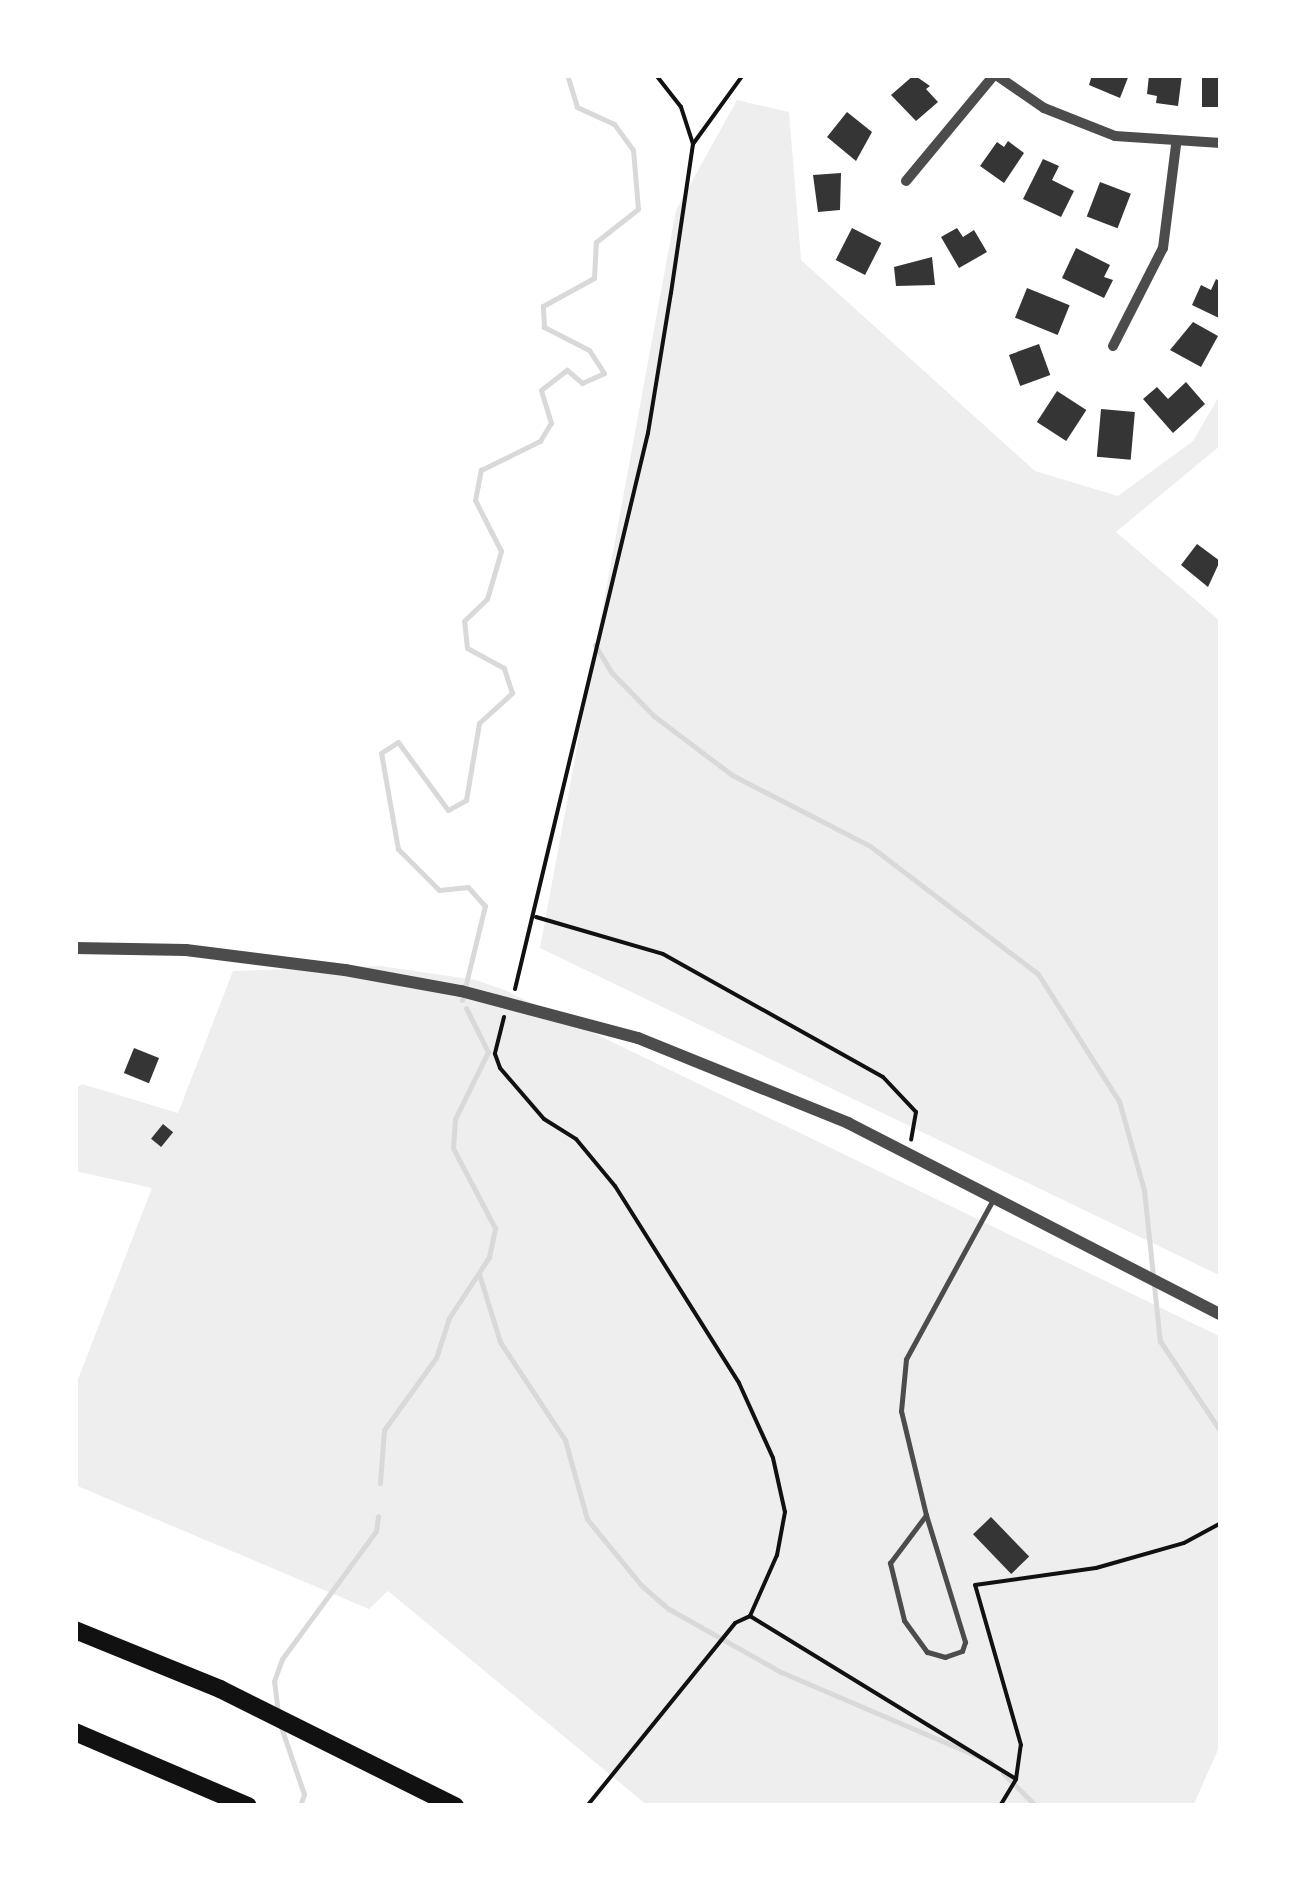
<!DOCTYPE html>
<style>
body{margin:0}
#map{position:relative;width:1296px;height:1881px;overflow:hidden;background:#fff;font-family:"Crimson Pro",serif}
div>[style]{position:absolute}
[style*='--x']{left:calc(var(--x)*1px);top:calc(var(--y)*1px);width:calc(var(--w)*1px);rotate:calc(var(--a)*1deg)}
.green>*{inset:0;background:#eee}
.stream>*{height:5px;margin:-2.5px;padding:0 2.5px;transform-origin:2.5px;border-radius:2.5px;background:#d9d9d9}
.building>*{inset:0;background:#353535;transform-origin:0 0}
.path>*{height:4px;margin:-2px;padding:0 2px;transform-origin:2px;border-radius:2px;background:#111}
.service>*{height:5px;margin:-2.5px;padding:0 2.5px;transform-origin:2.5px;border-radius:2.5px;background:#4c4c4c}
.minor>*{height:10px;margin:-5px;padding:0 5px;transform-origin:5px;border-radius:5px;background:#4c4c4c}
.tertiary>*{height:12px;margin:-6px;padding:0 6px;transform-origin:6px;border-radius:6px;background:#4c4c4c}
.motorway>*{height:18px;margin:-9px;padding:0 9px;transform-origin:9px;border-radius:9px;background:#111}
span{translate:-50% -50%;white-space:nowrap;text-align:center;line-height:1.15;-webkit-text-stroke:10px #fff;paint-order:stroke}
.frame{position:absolute;inset:0;border:78px solid #fff;pointer-events:none}
</style>
<div id="map">
<div class="green">
<div style="clip-path:polygon(737px 100px,789px 112px,801px 260px,1035px 471px,1118px 496px,1193px 441px,1221px 393px,1221px 445px,1116px 532px,1221px 622px,1221px 1276px,540px 948px,676px 210px)"></div>
<div style="clip-path:polygon(380px 966px,476px 980px,507px 991px,1221px 1337px,1221px 1743px,1193px 1806px,648px 1806px,388px 1591px,369px 1609px,75px 1485px,75px 1387px,152px 1188px,75px 1171px,75px 1089px,82px 1084px,178px 1113px,233px 971px)"></div>
</div>
<div class="stream">
<div style="--x:595;--y:645;--w:31;--a:59"></div>
<div style="--x:611;--y:672;--w:62;--a:45.7"></div>
<div style="--x:654;--y:716;--w:98;--a:37.1"></div>
<div style="--x:732;--y:775;--w:155;--a:27.2"></div>
<div style="--x:870;--y:846;--w:211;--a:37.3"></div>
<div style="--x:1038;--y:974;--w:151;--a:57.5"></div>
<div style="--x:1119;--y:1101;--w:92;--a:74.3"></div>
<div style="--x:1144;--y:1190;--w:152;--a:84"></div>
<div style="--x:1160;--y:1341;--w:110;--a:56.2"></div>
<div style="--x:462;--y:1000;--w:97;--a:-76.3"></div>
<div style="--x:485;--y:906;--w:25;--a:-132"></div>
<div style="--x:468;--y:887;--w:29;--a:174"></div>
<div style="--x:439;--y:890;--w:58;--a:-135"></div>
<div style="--x:398;--y:849;--w:97;--a:-100"></div>
<div style="--x:381;--y:753;--w:20;--a:-33"></div>
<div style="--x:398;--y:742;--w:84;--a:53.7"></div>
<div style="--x:448;--y:810;--w:21;--a:-29"></div>
<div style="--x:466;--y:800;--w:78;--a:-80.4"></div>
<div style="--x:479;--y:723;--w:45;--a:-42.3"></div>
<div style="--x:512;--y:693;--w:26;--a:-108"></div>
<div style="--x:504;--y:668;--w:42;--a:-151.6"></div>
<div style="--x:467;--y:648;--w:27;--a:-96"></div>
<div style="--x:464;--y:621;--w:32;--a:-44"></div>
<div style="--x:487;--y:599;--w:50;--a:-73.7"></div>
<div style="--x:501;--y:551;--w:57;--a:-117"></div>
<div style="--x:475;--y:500;--w:31;--a:-79"></div>
<div style="--x:481;--y:470;--w:66;--a:-26.2"></div>
<div style="--x:540;--y:441;--w:21;--a:-59"></div>
<div style="--x:551;--y:423;--w:34;--a:-107"></div>
<div style="--x:541;--y:390;--w:33;--a:-38"></div>
<div style="--x:567;--y:370;--w:20;--a:41"></div>
<div style="--x:582;--y:383;--w:24;--a:-24"></div>
<div style="--x:604;--y:373;--w:27;--a:-123"></div>
<div style="--x:589;--y:350;--w:51;--a:-152.9"></div>
<div style="--x:544;--y:327;--w:21;--a:-93"></div>
<div style="--x:543;--y:306;--w:58;--a:-28.8"></div>
<div style="--x:594;--y:278;--w:36;--a:-87"></div>
<div style="--x:596;--y:242;--w:53;--a:-38.2"></div>
<div style="--x:638;--y:209;--w:59;--a:-94.8"></div>
<div style="--x:633;--y:150;--w:32;--a:-126"></div>
<div style="--x:614;--y:124;--w:41;--a:-155.3"></div>
<div style="--x:577;--y:107;--w:34;--a:-107"></div>
<div style="--x:479;--y:1274;--w:71;--a:72.8"></div>
<div style="--x:500;--y:1342;--w:118;--a:56.4"></div>
<div style="--x:565;--y:1440;--w:82;--a:74.4"></div>
<div style="--x:587;--y:1519;--w:85;--a:50.7"></div>
<div style="--x:641;--y:1585;--w:37;--a:41"></div>
<div style="--x:669;--y:1609;--w:129;--a:29.4"></div>
<div style="--x:781;--y:1672;--w:228;--a:23.2"></div>
<div style="--x:380;--y:1483;--w:53;--a:-85.7"></div>
<div style="--x:384;--y:1430;--w:89;--a:-54.2"></div>
<div style="--x:436;--y:1358;--w:42;--a:-72"></div>
<div style="--x:449;--y:1318;--w:73;--a:-56.7"></div>
<div style="--x:489;--y:1257;--w:30;--a:-78"></div>
<div style="--x:495;--y:1228;--w:90;--a:-117.7"></div>
<div style="--x:453;--y:1148;--w:29;--a:-86"></div>
<div style="--x:455;--y:1119;--w:75;--a:-63.8"></div>
<div style="--x:488;--y:1052;--w:49;--a:-116.6"></div>
<div style="--x:278;--y:1713;--w:32;--a:-97"></div>
<div style="--x:274;--y:1681;--w:23;--a:-70"></div>
<div style="--x:282;--y:1659;--w:159;--a:-53.7"></div>
<div style="--x:376;--y:1531;--w:15;--a:-82"></div>
<div style="--x:280;--y:1724;--w:74;--a:71.1"></div>
<div style="--x:304;--y:1794;--w:13;--a:108"></div>
<div style="--x:1003;--y:1773;--w:47;--a:45"></div>
</div>
<div class="building">
<div style="clip-path:polygon(914px 75px,930px 86px,926px 89px,938px 102px,916px 121px,891px 95px)"></div>
<div style="clip-path:polygon(1092px 75px,1129px 75px,1120px 98px,1089px 85px)"></div>
<div style="clip-path:polygon(1149px 75px,1182px 75px,1178px 106px,1156px 103px,1157px 96px,1147px 94px)"></div>
<div style="left:1202px;top:75px;width:19px;height:32px"></div>
<div style="clip-path:polygon(847px 112px,872px 132px,856px 161px,827px 137px)"></div>
<div style="clip-path:polygon(1008px 141px,1024px 153px,1004px 183px,980px 166px,997px 142px,1004px 147px)"></div>
<div style="clip-path:polygon(1043px 159px,1059px 166px,1052px 180px,1074px 191px,1061px 217px,1023px 199px)"></div>
<div style="clip-path:polygon(841px 173px,840px 210px,818px 212px,813px 175px)"></div>
<div style="left:1100px;top:182px;width:33px;height:37px;rotate:21deg"></div>
<div style="left:852px;top:228px;width:33px;height:36px;rotate:27deg"></div>
<div style="clip-path:polygon(957px 228px,963px 237px,974px 230px,987px 252px,959px 268px,941px 237px)"></div>
<div style="clip-path:polygon(1076px 248px,1110px 265px,1104px 277px,1113px 280px,1104px 298px,1062px 278px)"></div>
<div style="clip-path:polygon(932px 257px,935px 285px,896px 286px,894px 267px)"></div>
<div style="clip-path:polygon(1216px 279px,1221px 282px,1221px 319px,1192px 305px,1201px 285px,1211px 290px)"></div>
<div style="left:1027px;top:288px;width:46px;height:32px;rotate:22deg"></div>
<div style="clip-path:polygon(1193px 322px,1218px 336px,1201px 367px,1170px 350px)"></div>
<div style="left:1039px;top:344px;width:33px;height:32px;rotate:70deg"></div>
<div style="clip-path:polygon(1186px 382px,1205px 404px,1173px 433px,1143px 399px,1157px 387px,1168px 399px)"></div>
<div style="left:1057px;top:391px;width:35px;height:37px;rotate:33deg"></div>
<div style="left:1101px;top:409px;width:34px;height:48px;rotate:5deg"></div>
<div style="clip-path:polygon(1197px 544px,1220px 561px,1208px 587px,1181px 565px)"></div>
<div style="left:134px;top:1048px;width:27px;height:27px;rotate:22deg"></div>
<div style="left:163px;top:1124px;width:13px;height:19px;rotate:39deg"></div>
<div style="left:991px;top:1517px;width:55px;height:25px;rotate:46deg"></div>
</div>
<div class="path">
<div style="--x:693;--y:144;--w:85;--a:-54.1"></div>
<div style="--x:536;--y:917;--w:132;--a:16.2"></div>
<div style="--x:663;--y:954;--w:252;--a:29.2"></div>
<div style="--x:883;--y:1077;--w:48;--a:46.7"></div>
<div style="--x:916;--y:1112;--w:28;--a:100"></div>
<div style="--x:515;--y:989;--w:572;--a:-76.55"></div>
<div style="--x:648;--y:433;--w:142;--a:-80.7"></div>
<div style="--x:671;--y:293;--w:151;--a:-81.6"></div>
<div style="--x:693;--y:144;--w:39;--a:-108"></div>
<div style="--x:681;--y:107;--w:41;--a:-128"></div>
<div style="--x:504;--y:1017;--w:38;--a:104"></div>
<div style="--x:495;--y:1054;--w:15;--a:70"></div>
<div style="--x:500;--y:1068;--w:67;--a:49.2"></div>
<div style="--x:544;--y:1119;--w:38;--a:32"></div>
<div style="--x:576;--y:1139;--w:61;--a:50.3"></div>
<div style="--x:615;--y:1186;--w:233;--a:57.8"></div>
<div style="--x:739;--y:1383;--w:82;--a:65.6"></div>
<div style="--x:773;--y:1458;--w:55;--a:77.5"></div>
<div style="--x:785;--y:1512;--w:44;--a:100.5"></div>
<div style="--x:777;--y:1555;--w:67;--a:113.9"></div>
<div style="--x:587;--y:1806;--w:235;--a:-51"></div>
<div style="--x:735;--y:1623;--w:17;--a:-25"></div>
<div style="--x:750;--y:1616;--w:312;--a:31.5"></div>
<div style="--x:1016;--y:1779;--w:34;--a:-82"></div>
<div style="--x:1021;--y:1745;--w:166;--a:-106"></div>
<div style="--x:975;--y:1585;--w:122;--a:-8"></div>
<div style="--x:1096;--y:1568;--w:91;--a:-15.9"></div>
<div style="--x:1184;--y:1543;--w:42;--a:-28.4"></div>
<div style="--x:1000;--y:1806;--w:31;--a:-59"></div>
</div>
<div class="service">
<div style="--x:759;--y:75;--w:2;--a:0"></div>
<div style="--x:926;--y:1515;--w:133;--a:72.9"></div>
<div style="--x:965;--y:1642;--w:9;--a:108"></div>
<div style="--x:962;--y:1651;--w:18;--a:161"></div>
<div style="--x:945;--y:1657;--w:19;--a:-164"></div>
<div style="--x:927;--y:1652;--w:39;--a:-126"></div>
<div style="--x:904;--y:1620;--w:59;--a:-103.8"></div>
<div style="--x:890;--y:1563;--w:60;--a:-53.1"></div>
<div style="--x:926;--y:1515;--w:107;--a:-103.5"></div>
<div style="--x:901;--y:1411;--w:52;--a:-84.5"></div>
<div style="--x:906;--y:1359;--w:180;--a:-61.4"></div>
</div>
<div class="minor">
<div style="--x:996;--y:75;--w:58;--a:34.5"></div>
<div style="--x:1044;--y:108;--w:76;--a:21.5"></div>
<div style="--x:1115;--y:136;--w:106;--a:3.8"></div>
<div style="--x:906;--y:181;--w:138;--a:-50.3"></div>
<div style="--x:1113;--y:346;--w:110;--a:-63"></div>
<div style="--x:1163;--y:248;--w:104;--a:-82.8"></div>
</div>
<div class="tertiary">
<div style="--x:75;--y:948;--w:111;--a:1"></div>
<div style="--x:186;--y:950;--w:160;--a:7.2"></div>
<div style="--x:345;--y:970;--w:118;--a:10.3"></div>
<div style="--x:461;--y:991;--w:183;--a:14.9"></div>
<div style="--x:638;--y:1038;--w:227;--a:22"></div>
<div style="--x:848;--y:1123;--w:420;--a:27.2"></div>
</div>
<div class="motorway">
<div style="--x:75;--y:1630;--w:157;--a:22.1"></div>
<div style="--x:220;--y:1689;--w:263;--a:26.5"></div>
<div style="--x:75;--y:1732;--w:188;--a:23.2"></div>
</div>
<div class="frame"></div>
</div>
